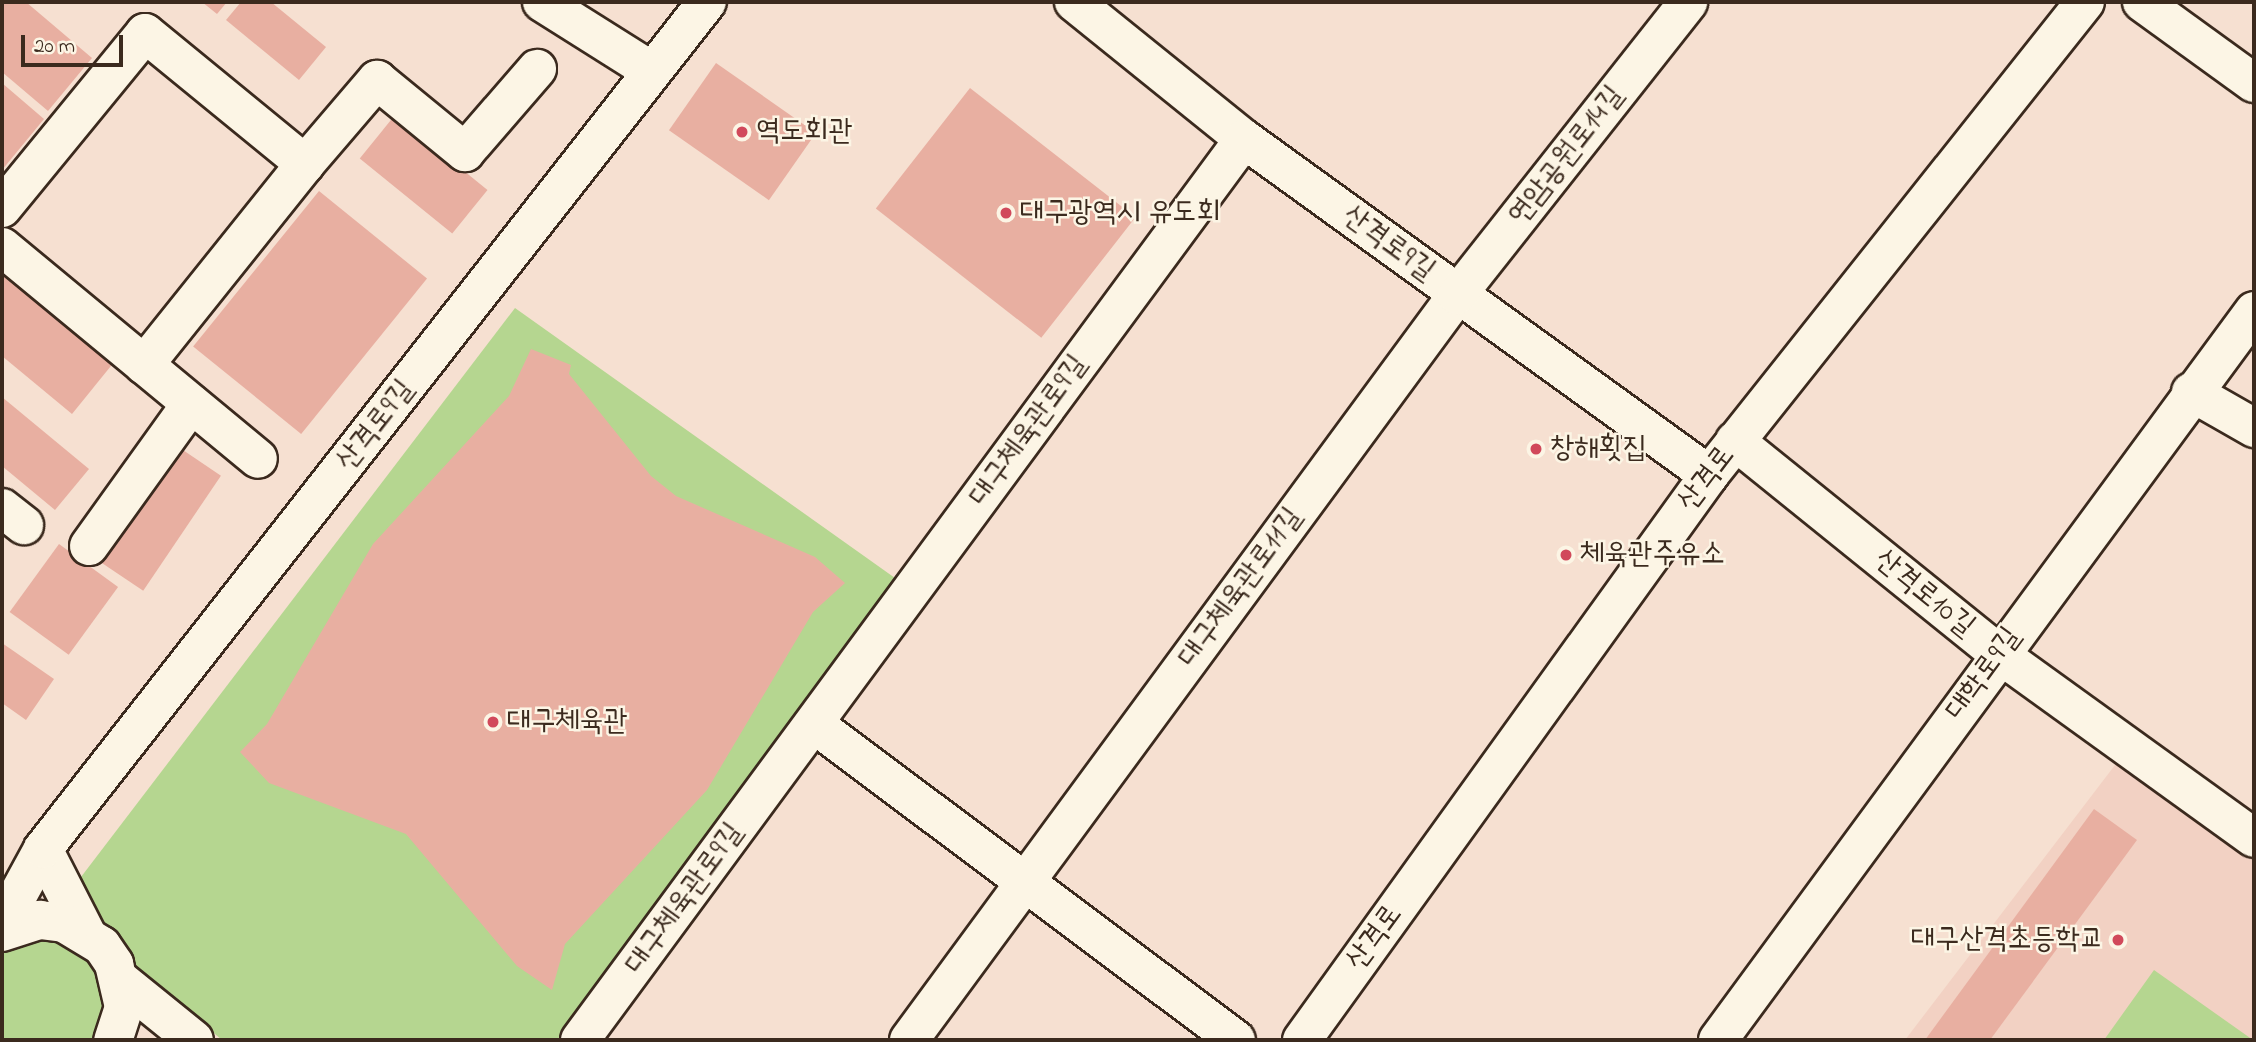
<!DOCTYPE html>
<meta charset="utf-8">
<style>
body{margin:0}
#map{position:relative;width:2256px;height:1042px;overflow:hidden;background:#f6e0d1;font-family:"Indie Flower","Poor Story",sans-serif}
div>[style]{position:absolute}
[style*='--x']{left:calc(var(--x)*1px);top:calc(var(--y)*1px);width:calc(var(--w)*1px);rotate:calc(var(--a)*1deg)}
.built>*{inset:0;background:#f2d1c3}
.green>*{inset:0;background:#b5d690}
.building>*{inset:0;background:#e8afa1;transform-origin:0 0}
.roads{filter:drop-shadow(2px 0 #3b2a1e) drop-shadow(-2px 0 #3b2a1e) drop-shadow(0 2px #3b2a1e) drop-shadow(0 -2px #3b2a1e)}
.minor>*{height:38px;margin:-19px;padding:0 19px;transform-origin:19px;border-radius:19px;background:#fcf5e5}
.dots>*{width:19px;height:19px;translate:-50% -50%;box-sizing:border-box;border:4px solid #fcf5e5;border-radius:50%}
span{translate:-50% -50%;white-space:nowrap;text-align:center;line-height:1.15;-webkit-text-stroke:5px #fcf5e5;paint-order:stroke}
.poi-label{font-size:30px;color:#3b2a1e}
.left{translate:0 -50%;text-align:left}
.right{translate:-100% -50%;text-align:right}
.street-label{font-size:30px;color:#3b2a1e}
.frame{position:absolute;inset:0;border:4px solid #3b2a1e;pointer-events:none}
.scale{position:absolute;left:21px;top:35px;width:102px;height:32px;box-sizing:border-box;border:4px solid #3b2a1e;border-top:0;padding-left:9px;font-size:21px;line-height:24px;white-space:nowrap;color:#3b2a1e;-webkit-text-stroke:5px #fcf5e5;paint-order:stroke}
</style>
<div id="map">
<div class="built">
<div style="clip-path:polygon(2128px 748px,2254px 840px,2254px 1040px,1905px 1040px)"></div>
</div>
<div class="green">
<div style="clip-path:polygon(515px 308px,895px 578px,558px 1040px,222px 1040px,114px 947px,81px 877px)"></div>
<div style="clip-path:polygon(38px 938px,74px 945px,100px 970px,108px 1005px,95px 1040px,2px 1040px,2px 954px)"></div>
<div style="clip-path:polygon(2154px 970px,2253px 1040px,2104px 1040px)"></div>
</div>
<div class="building">
<div style="clip-path:polygon(2px 2px,26px 2px,92px 58px,48px 111px,2px 72px)"></div>
<div style="clip-path:polygon(202px 2px,227px 2px,217px 14px)"></div>
<div style="clip-path:polygon(241px 2px,271px 2px,326px 47px,299px 80px,226px 20px)"></div>
<div style="left:716px;top:63px;width:122px;height:82px;rotate:35deg"></div>
<div style="clip-path:polygon(2px 83px,44px 119px,2px 170px)"></div>
<div style="left:970px;top:88px;width:210px;height:153px;rotate:38deg"></div>
<div style="left:395px;top:115px;width:119px;height:56px;rotate:39deg"></div>
<div style="left:319px;top:191px;width:139px;height:200px;rotate:39deg"></div>
<div style="clip-path:polygon(2px 267px,115px 361px,72px 414px,2px 356px)"></div>
<div style="clip-path:polygon(531px 349px,571px 365px,569px 374px,651px 476px,676px 496px,815px 557px,845px 583px,813px 612px,707px 790px,565px 944px,552px 990px,517px 966px,406px 834px,269px 783px,240px 752px,267px 724px,373px 544px,509px 396px)"></div>
<div style="clip-path:polygon(2px 397px,89px 469px,55px 510px,2px 466px)"></div>
<div style="left:177px;top:446px;width:53px;height:139px;rotate:34deg"></div>
<div style="left:59px;top:544px;width:73px;height:84px;rotate:36deg"></div>
<div style="clip-path:polygon(2px 643px,54px 679px,26px 720px,2px 703px)"></div>
<div style="clip-path:polygon(2094px 809px,2137px 840px,1990px 1040px,1925px 1040px)"></div>
</div>
<div class="roads">
<div class="minor">
<div style="--x:542;--y:2;--w:128;--a:32.2"></div>
<div style="--x:1074;--y:2;--w:218;--a:38.9"></div>
<div style="--x:1244;--y:139;--w:574;--a:35.85"></div>
<div style="--x:2142;--y:2;--w:138;--a:35.9"></div>
<div style="--x:2;--y:208;--w:226;--a:-50.7"></div>
<div style="--x:145;--y:33;--w:207;--a:39.3"></div>
<div style="--x:305;--y:164;--w:111;--a:-49.4"></div>
<div style="--x:377;--y:80;--w:114;--a:39.3"></div>
<div style="--x:465;--y:152;--w:110;--a:-49.1"></div>
<div style="--x:2;--y:247;--w:332;--a:39.6"></div>
<div style="--x:144;--y:365;--w:258;--a:-51.3"></div>
<div style="--x:2191;--y:392;--w:73;--a:29.7"></div>
<div style="--x:1735;--y:441;--w:339;--a:38.9"></div>
<div style="--x:1999;--y:654;--w:314;--a:35.8"></div>
<div style="--x:2;--y:508;--w:28;--a:38"></div>
<div style="--x:89;--y:546;--w:175;--a:-54.3"></div>
<div style="--x:814;--y:724;--w:527;--a:36.83"></div>
<div style="--x:43;--y:849;--w:97;--a:62.9"></div>
<div style="--x:2;--y:924;--w:85;--a:-61.3"></div>
<div style="--x:43;--y:849;--w:1076;--a:-51.91"></div>
<div style="--x:2;--y:932;--w:40;--a:-18"></div>
<div style="--x:40;--y:920;--w:24;--a:7"></div>
<div style="--x:64;--y:923;--w:44;--a:31.2"></div>
<div style="--x:102;--y:946;--w:22;--a:56"></div>
<div style="--x:114;--y:964;--w:44;--a:76.9"></div>
<div style="--x:124;--y:1007;--w:35;--a:108"></div>
<div style="--x:120;--y:980;--w:95;--a:39"></div>
<div style="--x:580;--y:1040;--w:1119;--a:-53.61"></div>
<div style="--x:909;--y:1040;--w:925;--a:-53.66"></div>
<div style="--x:1457;--y:295;--w:373;--a:-51.7"></div>
<div style="--x:1302;--y:1040;--w:696;--a:-54.23"></div>
<div style="--x:1709;--y:475;--w:604;--a:-51.52"></div>
<div style="--x:1718;--y:1040;--w:905;--a:-53.67"></div>
</div>
</div>
<div class="dots">
<div style="left:742px;top:132px;background:#d1495b"></div>
<div style="left:1006px;top:213px;background:#d1495b"></div>
<div style="left:1536px;top:449px;background:#d1495b"></div>
<div style="left:1566px;top:555px;background:#d1495b"></div>
<div style="left:493px;top:722px;background:#d1495b"></div>
<div style="left:2118px;top:940px;background:#d1495b"></div>
</div>
<div class="poi-label">
<span class="left" style="left:756px;top:132px">역도회관</span>
<span class="left" style="left:1020px;top:213px">대구광역시 유도회</span>
<span class="left" style="left:1550px;top:449px">창해횟집</span>
<span class="left" style="left:1580px;top:555px">체육관주유소</span>
<span class="left" style="left:507px;top:722px">대구체육관</span>
<span class="right" style="left:2104px;top:940px">대구산격초등학교</span>
</div>
<div class="street-label">
<span style="left:1567px;top:156px;rotate:-52deg">연암공원로14길</span>
<span style="left:1388px;top:244px;rotate:36deg">산격로9길</span>
<span style="left:376px;top:426px;rotate:-52deg">산격로9길</span>
<span style="left:1029px;top:431px;rotate:-54deg">대구체육관로9길</span>
<span style="left:1707px;top:479px;rotate:-53deg">산격로</span>
<span style="left:1241px;top:588px;rotate:-54deg">대구체육관로11길</span>
<span style="left:1924px;top:594px;rotate:39deg">산격로10길</span>
<span style="left:1984px;top:674px;rotate:-54deg">대학로9길</span>
<span style="left:685px;top:899px;rotate:-54deg">대구체육관로9길</span>
<span style="left:1375px;top:938px;rotate:-54deg">산격로</span>
</div>
<div class="frame"></div>
<div class="scale">20 m</div>
</div>
